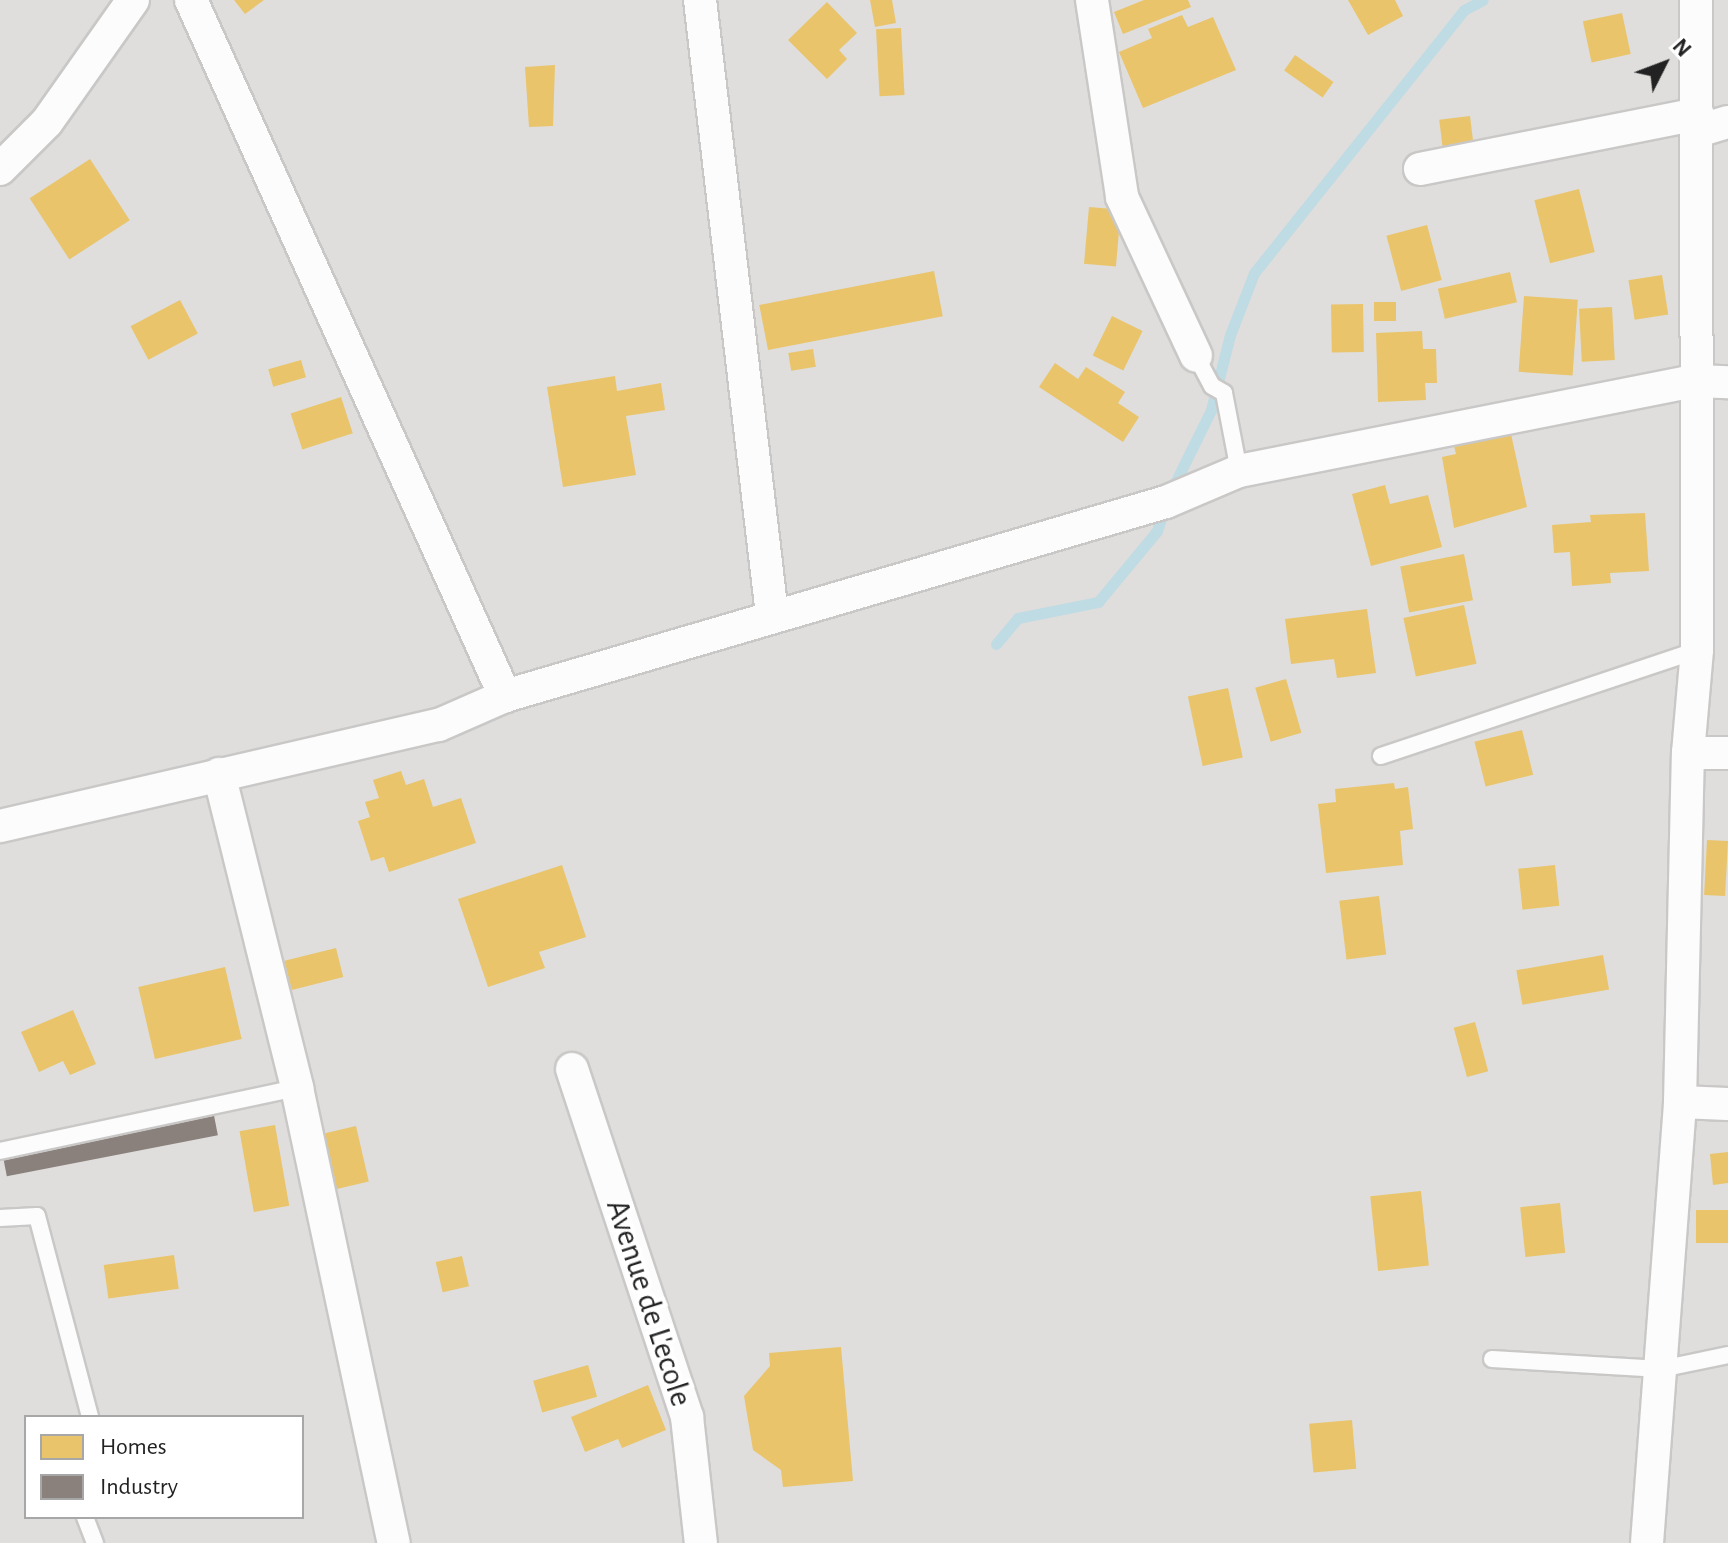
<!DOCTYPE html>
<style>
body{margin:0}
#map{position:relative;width:1728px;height:1543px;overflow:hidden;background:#f0eeeb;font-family:"Alegreya Sans",sans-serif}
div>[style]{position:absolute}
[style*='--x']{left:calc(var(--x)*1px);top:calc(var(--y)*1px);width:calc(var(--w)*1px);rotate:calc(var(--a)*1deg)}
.residential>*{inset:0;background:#dfdedc}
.homes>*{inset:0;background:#e9c46a;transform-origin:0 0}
.industry>*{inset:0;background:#8a817c;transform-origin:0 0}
.stream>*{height:11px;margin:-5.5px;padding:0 5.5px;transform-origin:5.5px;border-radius:5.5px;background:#bfdbe3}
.roads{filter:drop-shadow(2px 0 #c9c8c7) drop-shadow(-2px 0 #c9c8c7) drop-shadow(0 2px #c9c8c7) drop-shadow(0 -2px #c9c8c7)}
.service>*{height:16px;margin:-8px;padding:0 8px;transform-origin:8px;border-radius:8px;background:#fdfcfc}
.minor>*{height:32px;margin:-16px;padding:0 16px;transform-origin:16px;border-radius:16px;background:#fdfcfc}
span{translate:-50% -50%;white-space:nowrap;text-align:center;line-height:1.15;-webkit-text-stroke:8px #fff;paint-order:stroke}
.street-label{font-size:32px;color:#222}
.legend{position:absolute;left:24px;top:1415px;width:280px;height:104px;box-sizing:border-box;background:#fff;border:2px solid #a7a7a7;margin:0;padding:10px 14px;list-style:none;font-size:24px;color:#222}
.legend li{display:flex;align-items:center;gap:16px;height:40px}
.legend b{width:40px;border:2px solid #a7a7a7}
.north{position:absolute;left:1624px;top:24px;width:80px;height:80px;-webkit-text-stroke:6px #fff;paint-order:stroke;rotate:48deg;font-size:22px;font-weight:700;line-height:32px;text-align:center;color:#222}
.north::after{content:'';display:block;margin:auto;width:28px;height:36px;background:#222;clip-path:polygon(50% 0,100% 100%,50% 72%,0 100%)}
</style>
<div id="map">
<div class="residential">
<div style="clip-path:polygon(evenodd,0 0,1728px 0,1728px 1543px,0 1543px,0 0,26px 1417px,302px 1417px,302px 1517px,26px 1517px,26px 1417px)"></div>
</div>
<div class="homes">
<div style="clip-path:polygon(234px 0,264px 0,245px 14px)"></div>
<div style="clip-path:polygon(870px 0,892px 0,896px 23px,875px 27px)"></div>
<div style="clip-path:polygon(1144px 0,1188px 0,1191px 7px,1123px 34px,1114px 12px)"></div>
<div style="clip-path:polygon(1348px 0,1395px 0,1403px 16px,1368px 35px)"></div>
<div style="clip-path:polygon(827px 2px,857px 33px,839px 50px,847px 59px,827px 79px,788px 40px)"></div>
<div style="left:1622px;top:13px;width:42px;height:40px;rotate:78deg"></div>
<div style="clip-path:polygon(1182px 15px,1188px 27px,1213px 17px,1236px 70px,1143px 108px,1119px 52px,1152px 38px,1148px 29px)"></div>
<div style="left:901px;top:28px;width:67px;height:25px;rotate:87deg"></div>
<div style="left:1295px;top:55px;width:47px;height:19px;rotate:35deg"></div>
<div style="clip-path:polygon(555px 65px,553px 126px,529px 127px,525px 67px)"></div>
<div style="left:1470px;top:116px;width:38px;height:31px;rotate:83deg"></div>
<div style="left:90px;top:159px;width:73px;height:72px;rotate:57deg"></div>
<div style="left:1579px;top:189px;width:65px;height:46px;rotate:76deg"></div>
<div style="left:1089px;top:207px;width:32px;height:57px;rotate:5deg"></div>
<div style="left:1427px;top:225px;width:57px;height:42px;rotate:75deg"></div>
<div style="left:934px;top:271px;width:46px;height:178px;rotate:79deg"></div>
<div style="left:1510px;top:272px;width:31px;height:74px;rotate:77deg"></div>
<div style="left:1662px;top:275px;width:40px;height:34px;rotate:81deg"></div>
<div style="left:1524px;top:296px;width:54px;height:76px;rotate:4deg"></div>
<div style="left:180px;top:300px;width:38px;height:56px;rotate:62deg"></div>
<div style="left:1374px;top:302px;width:22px;height:19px"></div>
<div style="left:1363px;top:304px;width:48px;height:32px;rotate:89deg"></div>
<div style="left:1612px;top:307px;width:53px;height:33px;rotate:87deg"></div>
<div style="left:1112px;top:316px;width:34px;height:44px;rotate:26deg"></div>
<div style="clip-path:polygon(1422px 331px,1423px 349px,1436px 349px,1437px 383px,1425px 383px,1426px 400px,1378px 402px,1376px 333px)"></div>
<div style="left:813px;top:349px;width:18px;height:25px;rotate:81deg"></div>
<div style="left:301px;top:360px;width:18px;height:34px;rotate:74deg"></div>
<div style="clip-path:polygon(1055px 363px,1078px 379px,1086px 367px,1125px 392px,1118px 403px,1139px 417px,1123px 442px,1039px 387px)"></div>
<div style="clip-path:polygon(615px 376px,617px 391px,661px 383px,665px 410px,626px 416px,636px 475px,563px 487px,547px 387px)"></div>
<div style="left:341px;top:397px;width:38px;height:53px;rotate:72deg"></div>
<div style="clip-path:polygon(1511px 434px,1527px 507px,1454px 528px,1442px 457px,1456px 454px,1454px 446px)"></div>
<div style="clip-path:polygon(1385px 485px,1390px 504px,1428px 495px,1442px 547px,1371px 566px,1352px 494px)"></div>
<div style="clip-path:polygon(1645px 513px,1649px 571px,1610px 573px,1611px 583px,1572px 586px,1570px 552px,1554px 553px,1552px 525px,1591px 522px,1590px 515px)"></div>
<div style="left:1464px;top:554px;width:47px;height:65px;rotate:79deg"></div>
<div style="left:1464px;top:605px;width:60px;height:62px;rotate:78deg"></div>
<div style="clip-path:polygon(1367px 609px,1376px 673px,1337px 678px,1334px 659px,1291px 664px,1285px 619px)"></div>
<div style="left:1286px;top:679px;width:56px;height:32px;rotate:74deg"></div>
<div style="left:1228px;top:688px;width:71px;height:41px;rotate:78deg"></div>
<div style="left:1522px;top:730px;width:46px;height:49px;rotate:76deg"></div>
<div style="clip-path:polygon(401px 771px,406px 785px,424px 779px,433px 807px,461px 798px,476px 843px,389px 872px,384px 857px,371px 861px,358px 821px,370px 817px,365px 802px,379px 798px,373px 780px)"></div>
<div style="clip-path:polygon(1394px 783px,1395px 789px,1408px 787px,1413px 829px,1400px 831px,1403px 865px,1326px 873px,1318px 804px,1336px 802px,1335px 789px)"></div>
<div style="left:1707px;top:840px;width:21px;height:55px;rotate:3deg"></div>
<div style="clip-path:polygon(562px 865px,586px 937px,539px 952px,545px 968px,488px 987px,458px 899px)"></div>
<div style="left:1555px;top:865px;width:41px;height:37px;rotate:84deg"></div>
<div style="left:1379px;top:896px;width:59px;height:40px;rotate:83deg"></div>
<div style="left:336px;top:948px;width:30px;height:53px;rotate:76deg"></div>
<div style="left:1603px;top:955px;width:35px;height:88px;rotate:80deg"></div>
<div style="left:225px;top:967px;width:74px;height:89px;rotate:77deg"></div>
<div style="clip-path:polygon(73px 1010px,96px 1064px,70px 1075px,63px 1061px,39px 1072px,21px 1032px)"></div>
<div style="left:1475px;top:1022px;width:51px;height:22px;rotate:75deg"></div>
<div style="left:275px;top:1125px;width:82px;height:36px;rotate:80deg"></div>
<div style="left:356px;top:1126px;width:57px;height:34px;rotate:77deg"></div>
<div style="clip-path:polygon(1728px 1152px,1728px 1183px,1713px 1185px,1710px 1154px)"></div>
<div style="left:1421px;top:1191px;width:75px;height:51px;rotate:84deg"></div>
<div style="left:1560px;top:1203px;width:50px;height:40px;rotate:84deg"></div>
<div style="left:1696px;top:1210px;width:32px;height:33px"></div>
<div style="left:174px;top:1255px;width:34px;height:71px;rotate:82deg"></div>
<div style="left:462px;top:1256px;width:31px;height:27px;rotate:77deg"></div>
<div style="clip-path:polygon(841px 1347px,853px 1481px,783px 1487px,781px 1470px,753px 1450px,744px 1396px,770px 1366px,769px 1353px)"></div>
<div style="left:588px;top:1365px;width:33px;height:57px;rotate:74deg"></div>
<div style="clip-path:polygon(648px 1385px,666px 1430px,622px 1448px,618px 1439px,585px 1452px,571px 1417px)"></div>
<div style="left:1352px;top:1420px;width:49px;height:43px;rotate:85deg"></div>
</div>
<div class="industry">
<div style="left:211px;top:1100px;width:36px;height:215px;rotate:79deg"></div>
</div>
<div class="stream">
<div style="--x:1170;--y:493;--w:93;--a:-63.7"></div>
<div style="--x:1211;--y:410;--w:77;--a:-75.8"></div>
<div style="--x:1230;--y:335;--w:66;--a:-68.8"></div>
<div style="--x:1254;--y:273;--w:337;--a:-51.4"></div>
<div style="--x:1464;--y:10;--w:21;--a:-28"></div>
<div style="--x:996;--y:644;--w:34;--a:-50"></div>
<div style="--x:1018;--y:618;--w:82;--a:-11.3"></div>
<div style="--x:1098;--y:602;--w:92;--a:-50.3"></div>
<div style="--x:1157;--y:531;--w:23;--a:-72"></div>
</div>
<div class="roads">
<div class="service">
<div style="--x:1196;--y:356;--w:34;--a:62"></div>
<div style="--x:1212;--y:386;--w:14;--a:30"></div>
<div style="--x:1224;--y:393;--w:79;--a:79.1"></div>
<div style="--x:1381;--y:756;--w:333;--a:-18.5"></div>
<div style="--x:0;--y:1151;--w:304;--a:-12"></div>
<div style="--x:0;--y:1218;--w:37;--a:-3"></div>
<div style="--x:37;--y:1216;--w:208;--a:75.2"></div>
<div style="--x:1492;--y:1359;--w:169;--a:3.4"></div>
<div style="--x:1661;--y:1369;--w:68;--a:-11.8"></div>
<div style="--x:85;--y:1517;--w:28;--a:69"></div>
</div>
<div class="minor">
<div style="--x:191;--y:0;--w:764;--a:65.72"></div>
<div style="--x:700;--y:0;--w:619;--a:83.32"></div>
<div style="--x:1092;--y:0;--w:199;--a:81.3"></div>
<div style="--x:1122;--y:197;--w:175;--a:65"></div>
<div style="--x:1698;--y:131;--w:31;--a:-17"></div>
<div style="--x:0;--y:169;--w:66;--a:-45"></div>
<div style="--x:47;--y:122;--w:149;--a:-54.8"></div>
<div style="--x:1420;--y:169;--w:283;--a:-11.2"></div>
<div style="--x:1688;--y:753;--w:40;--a:0"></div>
<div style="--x:219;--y:774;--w:324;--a:76"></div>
<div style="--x:297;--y:1088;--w:465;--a:78"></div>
<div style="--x:0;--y:826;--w:450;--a:-13"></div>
<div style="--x:439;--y:725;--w:72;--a:-23.7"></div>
<div style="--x:505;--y:696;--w:689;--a:-16.36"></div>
<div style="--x:1166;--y:502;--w:79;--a:-23"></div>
<div style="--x:1239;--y:471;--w:465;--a:-11.2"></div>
<div style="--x:1695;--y:381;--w:33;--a:2"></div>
<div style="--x:572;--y:1069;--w:367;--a:71.7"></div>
<div style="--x:687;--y:1417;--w:127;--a:83.7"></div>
<div style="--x:1680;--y:1102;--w:48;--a:2.4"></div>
<div style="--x:1647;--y:1543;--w:442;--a:-85.7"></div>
<div style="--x:1680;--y:1102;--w:349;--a:-88.7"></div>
<div style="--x:1688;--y:753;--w:103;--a:-85"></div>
<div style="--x:1697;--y:650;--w:650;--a:-90.09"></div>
</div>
</div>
<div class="street-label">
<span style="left:649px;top:1303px;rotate:72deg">Avenue de L'ecole</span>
</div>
<ul class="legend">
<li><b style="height:22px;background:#e9c46a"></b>Homes</li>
<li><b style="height:22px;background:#8a817c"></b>Industry</li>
</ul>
<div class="north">N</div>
</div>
